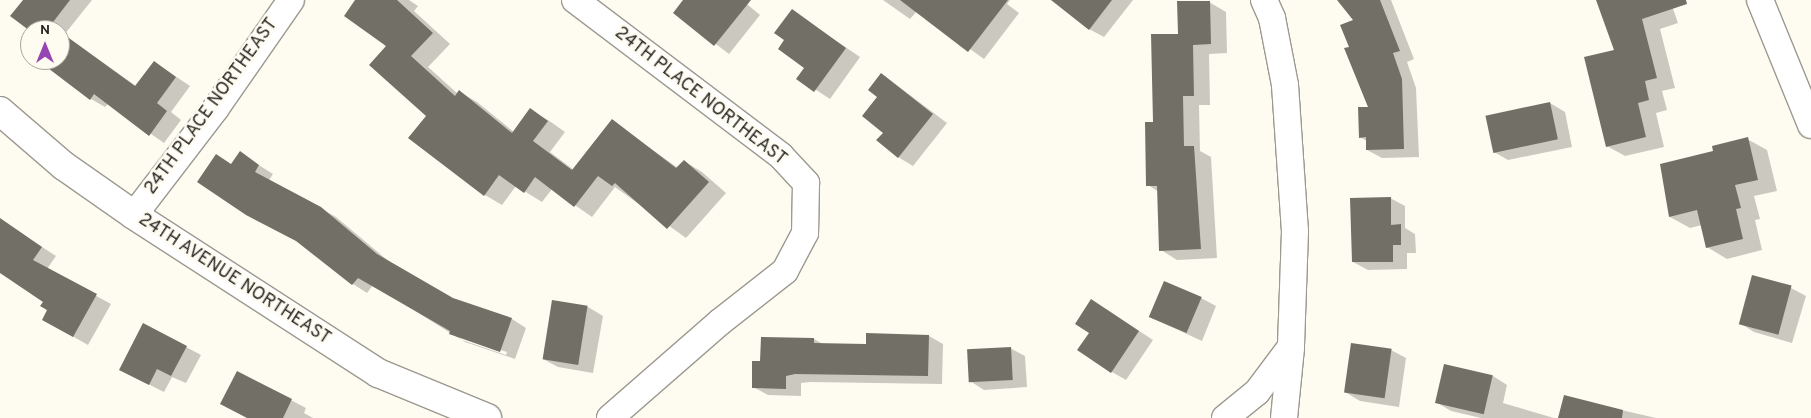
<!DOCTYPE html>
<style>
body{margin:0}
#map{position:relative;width:1811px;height:418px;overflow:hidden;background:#fefbf1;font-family:Overpass,sans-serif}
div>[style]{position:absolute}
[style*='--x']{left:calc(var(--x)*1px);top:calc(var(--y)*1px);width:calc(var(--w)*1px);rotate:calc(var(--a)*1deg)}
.shadow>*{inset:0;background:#0003}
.building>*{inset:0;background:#726f67;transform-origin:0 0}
.roads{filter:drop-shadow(1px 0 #9c9990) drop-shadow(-1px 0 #9c9990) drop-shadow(0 1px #9c9990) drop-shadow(0 -1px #9c9990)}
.street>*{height:26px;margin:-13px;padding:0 13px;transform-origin:13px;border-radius:13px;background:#fff}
.secondary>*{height:28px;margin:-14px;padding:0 14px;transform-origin:14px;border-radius:14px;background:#fff}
span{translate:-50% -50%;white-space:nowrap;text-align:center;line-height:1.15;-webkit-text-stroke:5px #fefbf1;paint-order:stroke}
.street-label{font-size:18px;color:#272622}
.north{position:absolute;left:20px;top:20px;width:50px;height:50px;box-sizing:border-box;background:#fefbf1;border:1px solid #a8a69e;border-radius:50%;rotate:0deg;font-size:14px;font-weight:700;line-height:20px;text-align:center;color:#272622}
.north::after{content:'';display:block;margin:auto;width:18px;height:22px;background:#9845b4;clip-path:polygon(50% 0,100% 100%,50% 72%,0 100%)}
</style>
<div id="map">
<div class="shadow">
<div style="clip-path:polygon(25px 0,92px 0,64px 35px,136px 86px,154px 62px,190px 86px,171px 112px,181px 120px,164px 143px,108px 104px,105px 107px,91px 99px,42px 62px,60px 60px,60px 30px,30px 30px)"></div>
<div style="clip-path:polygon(357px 0,409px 0,418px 6px,414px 11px,450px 44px,428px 67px,458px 94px,460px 92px,477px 102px,514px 132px,530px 110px,548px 120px,565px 132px,550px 152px,574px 170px,612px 121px,678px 168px,684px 161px,702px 172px,726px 193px,686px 238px,615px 187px,592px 217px,552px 189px,542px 202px,516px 186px,502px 205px,485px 195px,428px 116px)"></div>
<div style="clip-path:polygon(685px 0,742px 0,760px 15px,729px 54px,675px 13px)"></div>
<div style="clip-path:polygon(883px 0,1010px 0,1007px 4px,1019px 13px,984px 59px,917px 11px,910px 19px)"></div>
<div style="clip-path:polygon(1069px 0,1133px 0,1104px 37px,1089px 29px)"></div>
<div style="clip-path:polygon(1339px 0,1391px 0,1414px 59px,1407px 62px,1416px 88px,1419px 157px,1382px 158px,1367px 150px,1367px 141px,1360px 137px,1370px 109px,1350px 47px,1355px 20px)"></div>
<div style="clip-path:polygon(1598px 0,1670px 0,1678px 23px,1660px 29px,1675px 88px,1662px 91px,1667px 110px,1656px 113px,1664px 147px,1625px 156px,1607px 146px,1616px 50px)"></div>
<div style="clip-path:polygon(1209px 2px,1226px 12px,1227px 53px,1209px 54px,1210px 105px,1199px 105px,1200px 151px,1211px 157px,1217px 258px,1177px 260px,1161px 250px,1159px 192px,1148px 185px,1154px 123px,1179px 35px)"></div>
<div style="clip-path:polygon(792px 11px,860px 57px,830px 99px,798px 78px,806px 68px,786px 40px)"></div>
<div style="clip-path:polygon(882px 74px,947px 123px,913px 166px,898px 157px,884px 132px,878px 97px)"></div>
<div style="clip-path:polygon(1550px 103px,1565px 112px,1572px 147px,1508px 160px,1494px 152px)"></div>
<div style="clip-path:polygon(1747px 139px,1767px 150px,1777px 191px,1754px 196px,1760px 219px,1755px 220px,1762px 250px,1727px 259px,1707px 247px,1702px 225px,1690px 228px,1670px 217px,1715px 152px)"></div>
<div style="clip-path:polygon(evenodd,240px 153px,273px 174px,269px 180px,336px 217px,392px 264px,452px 299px,512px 319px,526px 328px,515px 359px,465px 342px,373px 285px,367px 293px,353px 284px,300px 243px,232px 165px,240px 153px,457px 336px,507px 352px,506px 355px,462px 340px,457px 336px)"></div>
<div style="clip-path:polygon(1390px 198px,1405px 206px,1405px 228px,1415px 234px,1416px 253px,1407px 253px,1407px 269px,1368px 270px,1353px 262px)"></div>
<div style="clip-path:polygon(5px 223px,56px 256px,47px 269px,111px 304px,88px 345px,58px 328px,45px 301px,0 271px,0 230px)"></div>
<div style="clip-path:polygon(1791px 288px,1806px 296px,1792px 343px,1754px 332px,1740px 323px)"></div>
<div style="clip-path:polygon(1201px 298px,1216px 306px,1202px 341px,1150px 317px)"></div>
<div style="clip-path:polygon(553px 301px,588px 307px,603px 316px,593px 373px,558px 367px,543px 359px)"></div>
<div style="clip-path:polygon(1106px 309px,1153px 340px,1126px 380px,1112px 372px)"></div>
<div style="clip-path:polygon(929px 336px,943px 344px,942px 384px,810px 382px,801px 383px,801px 396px,768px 395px,753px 387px,762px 362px,762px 338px,814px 339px,823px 344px,867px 345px)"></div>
<div style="clip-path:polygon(186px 347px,201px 355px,186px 383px,172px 377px,164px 392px,120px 370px)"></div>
<div style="clip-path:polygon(1010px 348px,1025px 356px,1027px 387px,984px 390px,970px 381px)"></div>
<div style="clip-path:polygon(1391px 350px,1406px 358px,1399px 407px,1360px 401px,1345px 392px)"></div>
<div style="clip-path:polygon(1445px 365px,1493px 376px,1507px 385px,1503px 403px,1554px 418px,1481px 418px,1451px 411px,1436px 402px)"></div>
<div style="clip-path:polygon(237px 372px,306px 408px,304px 413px,313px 418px,248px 418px)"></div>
<div style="clip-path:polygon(1565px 397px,1656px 418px,1560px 418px)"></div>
</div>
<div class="building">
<div style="clip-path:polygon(23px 0,70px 0,47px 30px,30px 31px,10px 16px)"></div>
<div style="clip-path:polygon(355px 0,397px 0,433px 33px,411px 56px,455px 96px,459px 90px,512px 133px,530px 108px,548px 121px,533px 141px,572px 170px,612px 119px,676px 168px,684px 160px,709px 182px,667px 229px,615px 183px,612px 186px,598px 176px,574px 207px,535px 177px,524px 193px,499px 175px,484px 196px,408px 138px,426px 116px,369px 65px,386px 46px,344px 16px)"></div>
<div style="clip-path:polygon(683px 0,751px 0,714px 46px,673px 13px)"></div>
<div style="clip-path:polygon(900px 0,1008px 0,968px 52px)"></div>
<div style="clip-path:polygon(1051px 0,1112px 0,1089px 30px)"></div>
<div style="clip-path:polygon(1337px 0,1380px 0,1400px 51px,1393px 53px,1402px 79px,1404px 149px,1366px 150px,1366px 137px,1359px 138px,1358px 107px,1368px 107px,1344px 48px,1349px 47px,1340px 25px,1353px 20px)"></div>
<div style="clip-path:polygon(1596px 0,1686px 0,1687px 4px,1642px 19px,1657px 78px,1645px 81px,1649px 100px,1638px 103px,1646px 137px,1606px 147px,1584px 57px,1614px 50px)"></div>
<div style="clip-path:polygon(1177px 1px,1210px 1px,1211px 44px,1193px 45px,1194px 96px,1183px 96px,1184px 146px,1194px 146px,1201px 249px,1159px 251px,1157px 186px,1146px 186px,1145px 122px,1153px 122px,1151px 34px,1178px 34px)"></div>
<div style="clip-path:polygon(792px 9px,846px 48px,814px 92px,796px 79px,804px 68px,778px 49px,784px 40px,774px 33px)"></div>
<div style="clip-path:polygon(62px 33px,135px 86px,154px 61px,176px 77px,157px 103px,167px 111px,149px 136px,94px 94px,90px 100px,40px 62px,60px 60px)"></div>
<div style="clip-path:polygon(881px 73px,933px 114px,898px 158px,876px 140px,883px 133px,862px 116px,877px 97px,868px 90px)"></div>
<div style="left:1550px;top:102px;width:38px;height:66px;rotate:78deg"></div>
<div style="clip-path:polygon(1748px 137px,1758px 180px,1735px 185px,1741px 208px,1736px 209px,1743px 239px,1706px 248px,1697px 210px,1669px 217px,1660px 164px,1713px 151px,1712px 146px)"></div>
<div style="clip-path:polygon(240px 151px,259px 165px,255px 172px,321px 207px,377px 254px,453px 298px,512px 318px,500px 352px,449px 334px,450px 331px,358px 278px,352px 285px,296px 241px,246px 215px,197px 182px,216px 154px,231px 164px)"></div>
<div style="clip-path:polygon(1391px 197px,1391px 225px,1401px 224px,1401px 245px,1393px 245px,1393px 262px,1352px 262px,1350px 198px)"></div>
<div style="clip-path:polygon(0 218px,42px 247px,33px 260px,97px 294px,73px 337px,42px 320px,47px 310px,40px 306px,43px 302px,0 273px)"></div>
<div style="left:1752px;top:275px;width:41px;height:51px;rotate:15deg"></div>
<div style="left:1164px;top:281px;width:41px;height:39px;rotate:23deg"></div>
<div style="clip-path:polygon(1091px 299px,1139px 331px,1111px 373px,1077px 350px,1089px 333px,1075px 324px)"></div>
<div style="left:552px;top:300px;width:36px;height:60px;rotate:9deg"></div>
<div style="clip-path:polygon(143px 323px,187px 346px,171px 376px,157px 369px,149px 385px,119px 370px)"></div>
<div style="clip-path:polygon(866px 333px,929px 335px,928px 376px,795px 374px,786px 376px,786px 389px,752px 388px,752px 361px,760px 361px,761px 337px,814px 338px,814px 343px,866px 344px)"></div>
<div style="left:1351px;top:343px;width:41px;height:50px;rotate:8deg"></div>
<div style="left:1011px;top:347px;width:33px;height:44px;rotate:87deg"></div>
<div style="left:1444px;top:364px;width:50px;height:40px;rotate:13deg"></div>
<div style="clip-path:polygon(237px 371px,292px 399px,283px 418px,247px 418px,220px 404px)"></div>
<div style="clip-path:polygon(1564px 395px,1623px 410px,1622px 418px,1558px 418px)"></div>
</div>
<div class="roads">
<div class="street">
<div style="--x:575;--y:0;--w:258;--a:37.1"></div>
<div style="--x:781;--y:156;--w:37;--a:47"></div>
<div style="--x:806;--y:183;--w:50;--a:91.1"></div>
<div style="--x:805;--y:233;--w:43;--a:117.8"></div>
<div style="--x:785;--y:271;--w:83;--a:141.9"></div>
<div style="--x:720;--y:322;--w:146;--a:138.9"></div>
<div style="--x:1264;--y:0;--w:20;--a:66"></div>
<div style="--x:1272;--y:18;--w:68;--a:79"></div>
<div style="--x:1285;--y:85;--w:146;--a:86.1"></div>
<div style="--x:1295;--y:231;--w:117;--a:92"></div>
<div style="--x:1291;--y:348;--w:70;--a:95.7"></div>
<div style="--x:1760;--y:0;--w:135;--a:67.8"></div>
<div style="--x:134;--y:215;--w:135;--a:-52.5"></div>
<div style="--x:216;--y:108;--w:131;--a:-55.2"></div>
<div style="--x:1225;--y:418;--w:41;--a:-39.1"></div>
<div style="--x:1257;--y:392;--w:55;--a:-53.1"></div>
</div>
<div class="secondary">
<div style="--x:0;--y:111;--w:84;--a:40.7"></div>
<div style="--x:64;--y:166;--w:85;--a:35"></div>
<div style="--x:134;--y:215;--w:291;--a:32.9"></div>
<div style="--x:378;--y:373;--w:118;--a:22.4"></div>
</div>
</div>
<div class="street-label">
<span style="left:700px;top:97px;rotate:38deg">24TH PLACE NORTHEAST</span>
<span style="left:212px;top:107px;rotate:-54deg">24TH PLACE NORTHEAST</span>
<span style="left:234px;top:280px;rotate:33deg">24TH AVENUE NORTHEAST</span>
</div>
<div class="north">N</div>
</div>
